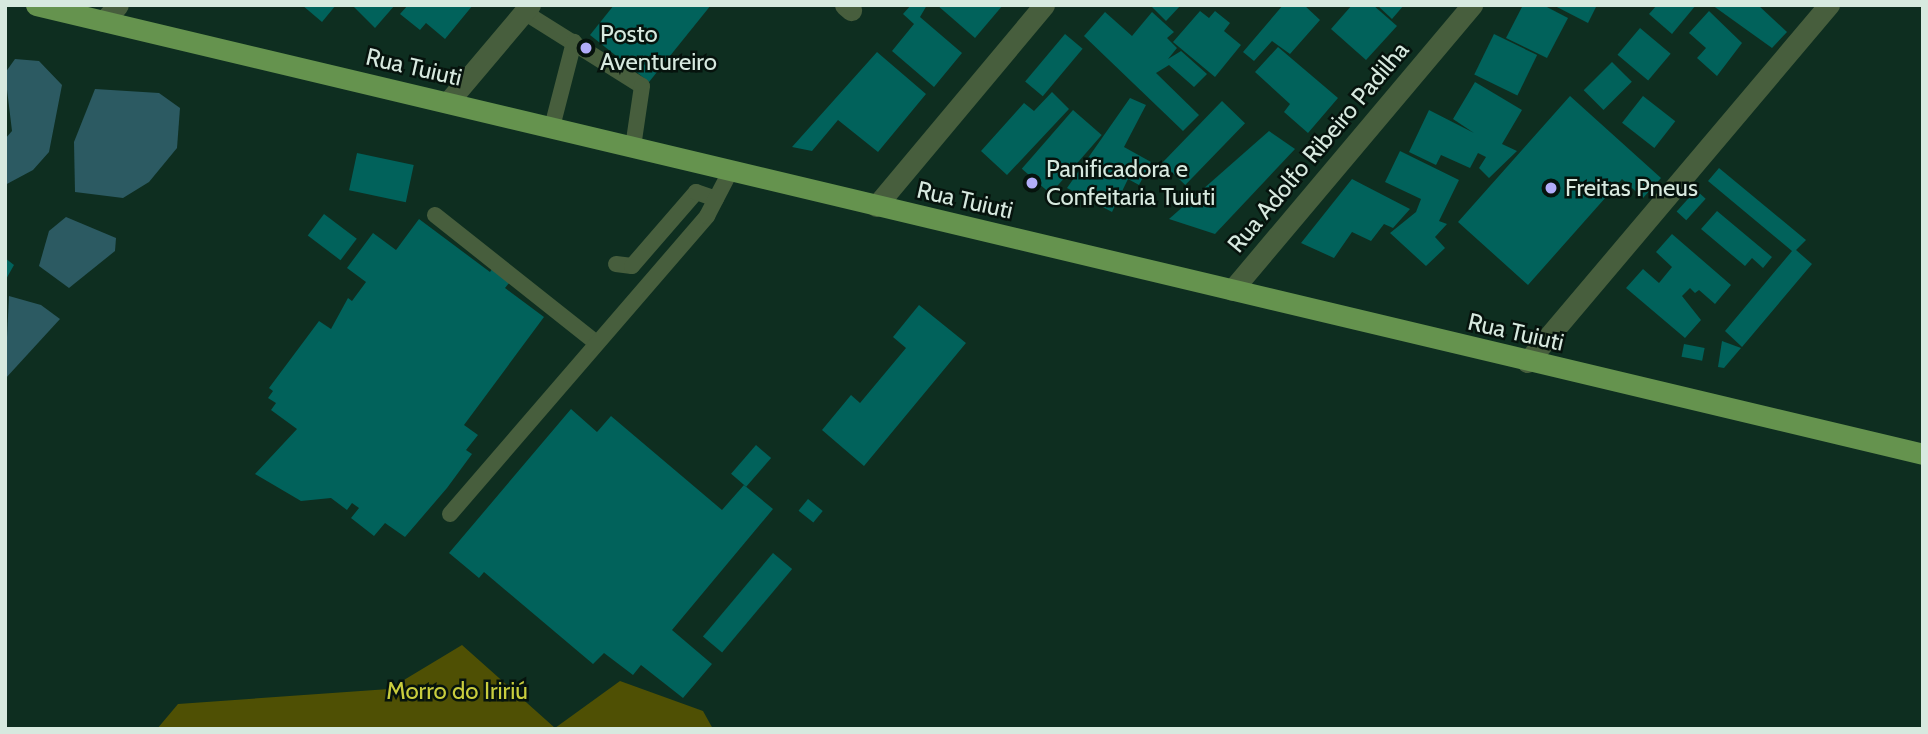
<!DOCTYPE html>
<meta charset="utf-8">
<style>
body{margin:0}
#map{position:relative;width:1928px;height:734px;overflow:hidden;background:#0e2e20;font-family:Cabin,sans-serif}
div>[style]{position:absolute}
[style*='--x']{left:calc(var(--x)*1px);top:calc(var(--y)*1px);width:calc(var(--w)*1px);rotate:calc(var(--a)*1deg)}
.green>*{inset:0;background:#4f5004}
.water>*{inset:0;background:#2c5a62}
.building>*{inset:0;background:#01625b;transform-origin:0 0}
.lane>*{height:16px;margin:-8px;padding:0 8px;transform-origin:8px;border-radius:8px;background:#475e3d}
.street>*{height:21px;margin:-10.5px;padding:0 10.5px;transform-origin:10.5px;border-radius:10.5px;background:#475e3d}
.primary>*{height:21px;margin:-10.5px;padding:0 10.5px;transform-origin:10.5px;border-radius:10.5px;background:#65934e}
.dots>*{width:19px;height:19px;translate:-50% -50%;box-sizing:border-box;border:4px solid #06130d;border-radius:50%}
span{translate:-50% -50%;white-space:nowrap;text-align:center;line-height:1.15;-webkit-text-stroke:5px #06130d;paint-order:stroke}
.poi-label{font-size:24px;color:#d7e9df}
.left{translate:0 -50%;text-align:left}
.street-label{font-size:24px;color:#d7e9df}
.park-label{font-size:24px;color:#c9cd3e}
.frame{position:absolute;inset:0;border:7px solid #d7e9df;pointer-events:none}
</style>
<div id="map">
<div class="green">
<div style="clip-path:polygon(462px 645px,555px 728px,620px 681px,703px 711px,713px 729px,157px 729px,178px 704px,389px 689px)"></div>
</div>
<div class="water">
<div style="clip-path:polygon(15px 59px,39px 61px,62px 85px,49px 152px,33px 170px,5px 185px,5px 139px,12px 131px,5px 73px)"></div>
<div style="clip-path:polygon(95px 89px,159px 93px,180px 108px,177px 148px,149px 182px,123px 198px,75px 192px,74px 142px)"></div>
<div style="clip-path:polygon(66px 217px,116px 238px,115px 251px,69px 288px,39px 266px,49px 231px)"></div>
<div style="clip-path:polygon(9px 296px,41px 305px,60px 319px,5px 379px)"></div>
</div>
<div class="building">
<div style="clip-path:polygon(302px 5px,336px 5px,322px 22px)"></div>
<div style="clip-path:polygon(352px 5px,395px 5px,375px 28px)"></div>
<div style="clip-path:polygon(408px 5px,473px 5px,445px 39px,426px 23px,420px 30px,400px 14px)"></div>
<div style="clip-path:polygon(614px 5px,711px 5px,649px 82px,590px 35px)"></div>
<div style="clip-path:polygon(911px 5px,927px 5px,920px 17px,962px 53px,934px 87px,892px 51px,914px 24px,903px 14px)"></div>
<div style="clip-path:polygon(937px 5px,1003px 5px,975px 38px)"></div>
<div style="clip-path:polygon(1150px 5px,1181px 5px,1166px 21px)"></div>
<div style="clip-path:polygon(1283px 5px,1304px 5px,1320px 20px,1290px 54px,1272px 41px,1254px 61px,1243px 52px)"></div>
<div style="clip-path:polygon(1352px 5px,1373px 5px,1397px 26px,1366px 60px,1331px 29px)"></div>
<div style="clip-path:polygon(1377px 5px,1404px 5px,1392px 19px)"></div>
<div style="clip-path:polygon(1523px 5px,1543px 5px,1568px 18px,1547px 58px,1506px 38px)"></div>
<div style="clip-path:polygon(1553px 5px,1597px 5px,1588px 23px)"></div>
<div style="clip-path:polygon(1657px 5px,1696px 5px,1672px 34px,1649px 14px)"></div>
<div style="clip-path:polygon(1712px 5px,1758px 5px,1787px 32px,1772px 48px)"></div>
<div style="clip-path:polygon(1200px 11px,1209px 18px,1215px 11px,1230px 23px,1224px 31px,1241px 45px,1215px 77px,1173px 42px)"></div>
<div style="clip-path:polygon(1709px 11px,1742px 43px,1717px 76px,1697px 58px,1706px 48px,1689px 33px)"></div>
<div style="clip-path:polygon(1105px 12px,1132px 36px,1152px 12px,1174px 32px,1167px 38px,1177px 48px,1168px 59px,1181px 51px,1207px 74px,1194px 87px,1169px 65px,1156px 73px,1199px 115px,1183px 131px,1084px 36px)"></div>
<div style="left:1640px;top:28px;width:40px;height:35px;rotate:40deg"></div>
<div style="left:1065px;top:34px;width:23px;height:62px;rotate:40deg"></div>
<div style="left:1494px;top:34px;width:48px;height:45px;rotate:26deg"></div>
<div style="clip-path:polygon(1278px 47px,1338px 98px,1308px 133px,1284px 112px,1290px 104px,1255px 72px)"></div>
<div style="clip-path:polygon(877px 52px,926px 94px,878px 152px,838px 120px,812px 151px,792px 147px)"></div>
<div style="left:1612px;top:62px;width:28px;height:40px;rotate:45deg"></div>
<div style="clip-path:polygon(1475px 82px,1522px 110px,1502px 144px,1517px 151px,1489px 178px,1479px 168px,1486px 157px,1478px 153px,1470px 168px,1441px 155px,1436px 165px,1409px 152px,1429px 110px,1474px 133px,1453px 119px)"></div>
<div style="clip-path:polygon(1052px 92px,1069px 109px,1007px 175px,981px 151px,1024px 103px,1034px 111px)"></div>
<div style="clip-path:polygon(1570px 96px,1661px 178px,1643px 198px,1622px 179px,1528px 285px,1458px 222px)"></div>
<div style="left:1643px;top:96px;width:41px;height:34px;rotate:38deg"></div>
<div style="clip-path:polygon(1130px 98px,1146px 105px,1124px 147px,1151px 162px,1139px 185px,1128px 179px,1112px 212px,1067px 188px)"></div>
<div style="left:1222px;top:101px;width:32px;height:86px;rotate:44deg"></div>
<div style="left:1073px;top:110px;width:38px;height:78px;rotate:41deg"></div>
<div style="clip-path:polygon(1269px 131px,1295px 149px,1215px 234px,1169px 219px)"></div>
<div style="clip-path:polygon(1400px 151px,1459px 180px,1439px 221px,1447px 224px,1435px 237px,1445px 248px,1426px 266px,1390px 233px,1416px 212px,1421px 199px,1385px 182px)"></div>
<div style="left:357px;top:153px;width:58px;height:38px;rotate:12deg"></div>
<div style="clip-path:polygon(1719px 168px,1806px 240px,1796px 250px,1812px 264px,1742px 347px,1725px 331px,1792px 251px,1708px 181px)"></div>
<div style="clip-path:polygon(1352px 179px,1410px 209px,1393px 228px,1384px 224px,1371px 241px,1352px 232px,1334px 258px,1301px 243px)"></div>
<div style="left:1696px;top:190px;width:13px;height:29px;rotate:42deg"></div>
<div style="clip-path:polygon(1717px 211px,1772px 257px,1763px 268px,1752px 258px,1745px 266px,1701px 229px)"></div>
<div style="left:324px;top:214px;width:41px;height:27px;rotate:37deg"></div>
<div style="clip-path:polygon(419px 219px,490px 272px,495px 265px,513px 278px,505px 288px,544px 317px,464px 425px,478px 435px,466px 450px,472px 454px,447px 488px,405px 537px,385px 523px,374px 536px,351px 518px,359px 508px,352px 503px,347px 510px,331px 498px,301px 501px,255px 474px,297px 429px,271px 410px,276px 403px,268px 398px,273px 391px,269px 388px,319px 321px,331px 329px,348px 298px,352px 301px,366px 282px,347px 268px,373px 233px,396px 250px)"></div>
<div style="clip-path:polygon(1672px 234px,1731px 285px,1715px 304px,1699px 290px,1695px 293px,1690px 288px,1682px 296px,1701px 320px,1685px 338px,1626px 288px,1643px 269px,1659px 283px,1672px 267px,1656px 252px)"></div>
<div style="clip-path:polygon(5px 258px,14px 265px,5px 281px)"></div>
<div style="clip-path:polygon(919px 305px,966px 343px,864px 466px,822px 430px,851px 395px,860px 403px,906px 348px,893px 337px)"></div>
<div style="clip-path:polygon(1722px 341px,1741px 348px,1724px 368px,1718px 367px)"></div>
<div style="left:1684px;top:344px;width:21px;height:13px;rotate:11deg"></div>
<div style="clip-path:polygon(571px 409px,597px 432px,611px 416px,722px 510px,744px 485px,773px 509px,672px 630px,712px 664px,683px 698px,641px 665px,633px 675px,604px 653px,593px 664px,484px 572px,479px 578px,449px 553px)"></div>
<div style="left:756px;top:445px;width:20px;height:38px;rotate:41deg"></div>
<div style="left:808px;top:499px;width:19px;height:15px;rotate:39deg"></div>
<div style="left:773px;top:553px;width:25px;height:109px;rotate:40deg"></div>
</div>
<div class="lane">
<div style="--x:524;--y:12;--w:139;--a:32.1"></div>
<div style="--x:642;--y:86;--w:62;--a:98.4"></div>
<div style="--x:552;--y:127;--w:88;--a:-75.5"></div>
<div style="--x:435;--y:215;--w:204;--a:38.4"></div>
<div style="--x:616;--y:264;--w:16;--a:7"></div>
<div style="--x:632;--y:266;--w:98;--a:-49.1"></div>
<div style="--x:696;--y:192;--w:21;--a:19"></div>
<div style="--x:450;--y:514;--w:394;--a:-49.2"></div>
<div style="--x:707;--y:216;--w:52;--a:-62.4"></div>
</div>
<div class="street">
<div style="--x:845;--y:5;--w:8;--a:40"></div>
<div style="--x:104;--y:21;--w:21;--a:-49"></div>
<div style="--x:448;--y:102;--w:127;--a:-49.8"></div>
<div style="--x:876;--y:206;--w:262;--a:-50.1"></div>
<div style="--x:1232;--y:290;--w:373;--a:-49.9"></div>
<div style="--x:1527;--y:362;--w:468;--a:-49.8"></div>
</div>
<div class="primary">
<div style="--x:36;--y:5;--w:1940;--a:13.38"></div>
</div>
<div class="dots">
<div style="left:586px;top:48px;background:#b2adf9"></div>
<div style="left:1032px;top:183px;background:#b2adf9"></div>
<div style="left:1551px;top:188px;background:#b2adf9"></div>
</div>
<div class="poi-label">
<span class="left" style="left:600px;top:48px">Posto<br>Aventureiro</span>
<span class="left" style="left:1046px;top:183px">Panificadora e<br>Confeitaria Tuiuti</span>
<span class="left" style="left:1565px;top:188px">Freitas Pneus</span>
</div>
<div class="street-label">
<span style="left:414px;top:67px;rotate:13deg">Rua Tuiuti</span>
<span style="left:1318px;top:147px;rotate:-50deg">Rua Adolfo Ribeiro Padilha</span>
<span style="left:965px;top:200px;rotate:13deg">Rua Tuiuti</span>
<span style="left:1516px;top:332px;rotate:13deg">Rua Tuiuti</span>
</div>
<div class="park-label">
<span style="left:457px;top:691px">Morro do Iririú</span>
</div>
<div class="frame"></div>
</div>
